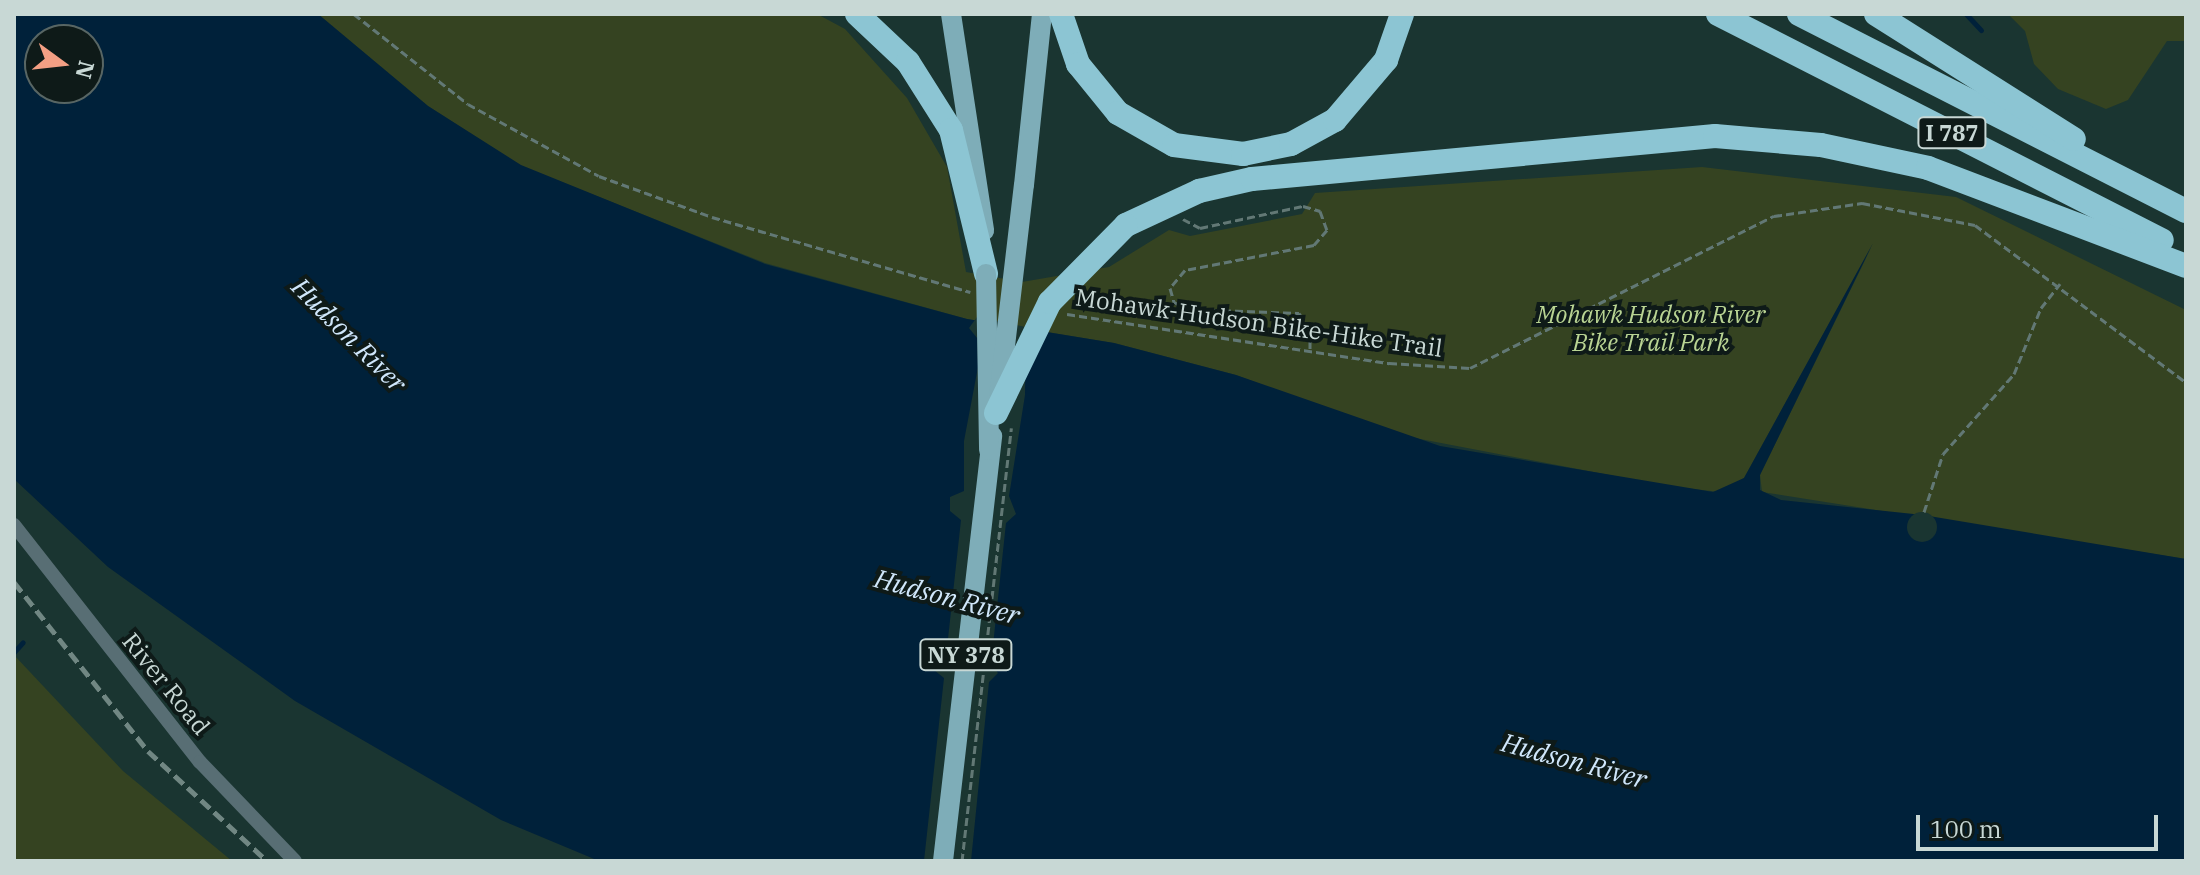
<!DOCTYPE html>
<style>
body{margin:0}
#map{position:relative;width:2200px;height:875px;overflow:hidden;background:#1a3531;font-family:"IBM Plex Serif",serif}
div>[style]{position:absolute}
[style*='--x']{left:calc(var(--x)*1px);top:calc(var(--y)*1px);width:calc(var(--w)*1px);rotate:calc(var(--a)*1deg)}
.green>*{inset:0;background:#354321}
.water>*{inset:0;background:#00213a}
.pier>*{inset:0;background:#1a3531}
.round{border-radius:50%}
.stream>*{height:5px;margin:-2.5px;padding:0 2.5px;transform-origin:2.5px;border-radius:2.5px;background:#00213a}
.path>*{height:3px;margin-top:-1.5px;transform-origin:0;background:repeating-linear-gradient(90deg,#627875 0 8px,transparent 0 12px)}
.minor>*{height:14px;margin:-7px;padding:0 7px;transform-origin:7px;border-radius:7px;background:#586e74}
.primary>*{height:20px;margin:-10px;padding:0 10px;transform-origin:10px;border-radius:10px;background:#7eadb8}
.motorway>*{height:24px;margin:-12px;padding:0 12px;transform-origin:12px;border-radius:12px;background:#8cc5d3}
.rail>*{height:5px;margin-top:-2.5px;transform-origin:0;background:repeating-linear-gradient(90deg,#718783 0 12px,transparent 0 18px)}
.path-bridge>*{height:3px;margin-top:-1.5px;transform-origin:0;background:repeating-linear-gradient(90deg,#627875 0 8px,transparent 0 12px)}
.primary-bridge>*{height:20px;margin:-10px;padding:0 10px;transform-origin:10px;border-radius:10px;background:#7eadb8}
.motorway-bridge>*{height:24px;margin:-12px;padding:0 12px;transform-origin:12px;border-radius:12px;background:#8cc5d3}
span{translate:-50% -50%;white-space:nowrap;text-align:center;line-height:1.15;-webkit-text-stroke:8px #0e1a18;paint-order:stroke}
.shield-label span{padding:2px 6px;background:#0e1a18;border:2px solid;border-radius:6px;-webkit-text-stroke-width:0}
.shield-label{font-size:22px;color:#c8d8d5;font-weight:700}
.park-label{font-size:24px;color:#b9d493;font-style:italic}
.street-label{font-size:24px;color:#c8d8d5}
.water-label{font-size:26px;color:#d0e7fb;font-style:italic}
.frame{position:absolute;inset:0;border:16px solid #c8d8d5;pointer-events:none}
.north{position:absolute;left:24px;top:24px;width:80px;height:80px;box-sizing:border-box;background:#0e1a18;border:2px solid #586664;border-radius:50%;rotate:105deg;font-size:22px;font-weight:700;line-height:32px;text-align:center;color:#c8d8d5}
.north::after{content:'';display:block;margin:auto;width:28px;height:36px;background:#f39f84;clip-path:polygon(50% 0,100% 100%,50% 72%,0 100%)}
.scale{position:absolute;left:1916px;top:815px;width:242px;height:36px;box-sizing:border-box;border:4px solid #c8d8d5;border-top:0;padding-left:10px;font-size:24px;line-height:28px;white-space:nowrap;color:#c8d8d5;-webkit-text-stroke:6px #0e1a18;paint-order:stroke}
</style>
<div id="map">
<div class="green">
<div style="clip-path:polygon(318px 14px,817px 14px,845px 29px,907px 98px,947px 167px,966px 272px,1022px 282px,1109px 267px,1169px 230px,1190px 236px,1302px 214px,1315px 193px,1702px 167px,1956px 197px,2186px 310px,2186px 559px,1762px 492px,1760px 475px,1871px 248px,1744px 478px,1720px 492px,1667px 486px,1394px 434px,1236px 375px,1114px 343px,967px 319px,765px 263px,521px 166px,428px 106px)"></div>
<div style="clip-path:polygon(2008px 14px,2186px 14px,2186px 41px,2167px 41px,2128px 100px,2106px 109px,2058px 89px,2034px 64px,2025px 31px)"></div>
<div style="clip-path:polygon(14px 655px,123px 771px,232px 861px,14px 861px)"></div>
</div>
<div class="water">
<div style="clip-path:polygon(evenodd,14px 14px,318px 14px,428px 106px,521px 165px,765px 264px,967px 319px,1114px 343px,1236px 375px,1440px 446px,1713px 492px,1744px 478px,1873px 243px,1760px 475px,1760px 490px,1781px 500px,1923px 515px,2186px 559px,2186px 861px,599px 861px,501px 820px,295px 701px,108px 567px,14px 479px,14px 14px,40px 40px,88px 40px,88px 88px,40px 88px,40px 40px)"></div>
</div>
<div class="pier">
<div style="clip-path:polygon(977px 317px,1026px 327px,1025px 395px,1009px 496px,1016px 514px,1006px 523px,991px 664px,998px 673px,989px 682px,971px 861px,924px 861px,944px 678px,929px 666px,946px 657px,961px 520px,950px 511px,950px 497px,964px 491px,964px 441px,978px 367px,977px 338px,969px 328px)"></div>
<div class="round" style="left:1907px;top:512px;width:30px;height:30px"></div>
</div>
<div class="stream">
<div style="--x:1966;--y:14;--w:22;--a:47"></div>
<div style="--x:14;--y:652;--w:13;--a:-48"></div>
</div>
<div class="path">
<div style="--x:354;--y:14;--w:145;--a:38.3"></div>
<div style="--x:468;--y:104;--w:149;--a:28.8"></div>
<div style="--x:599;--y:176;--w:120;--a:19.9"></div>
<div style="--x:712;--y:217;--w:269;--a:16.2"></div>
<div style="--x:1183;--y:219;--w:19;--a:28"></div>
<div style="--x:1200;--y:228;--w:105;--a:-12.1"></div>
<div style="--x:1303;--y:206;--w:18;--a:16"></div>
<div style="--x:1320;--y:211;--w:20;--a:70"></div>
<div style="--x:1327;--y:230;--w:20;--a:131"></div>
<div style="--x:1314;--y:245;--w:131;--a:169"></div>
<div style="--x:1185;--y:270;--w:23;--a:130"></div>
<div style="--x:1170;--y:288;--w:15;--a:74"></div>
<div style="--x:1174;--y:302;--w:15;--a:28"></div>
<div style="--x:1187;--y:309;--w:112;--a:2"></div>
<div style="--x:1299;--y:313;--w:19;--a:55"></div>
<div style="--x:1310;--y:329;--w:20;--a:90"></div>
<div style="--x:1067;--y:314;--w:326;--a:8.7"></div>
<div style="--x:1389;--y:363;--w:81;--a:3.5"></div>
<div style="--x:1470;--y:368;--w:340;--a:-26.6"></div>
<div style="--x:1774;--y:216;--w:89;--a:-8.4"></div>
<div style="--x:1862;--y:203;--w:115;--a:11"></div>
<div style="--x:1975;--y:225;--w:263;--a:36.7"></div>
<div style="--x:1924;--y:512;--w:61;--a:-71.9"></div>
<div style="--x:1943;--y:454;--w:107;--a:-48.4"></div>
<div style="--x:2014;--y:374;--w:71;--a:-67.8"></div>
<div style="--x:2041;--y:308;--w:31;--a:-52"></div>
</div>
<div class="minor">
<div style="--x:14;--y:525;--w:301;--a:51.9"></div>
<div style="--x:200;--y:762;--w:137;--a:46.2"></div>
</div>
<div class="primary">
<div style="--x:951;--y:14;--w:219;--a:81.3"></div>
<div style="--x:1024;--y:185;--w:172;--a:-84"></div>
<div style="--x:943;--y:861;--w:428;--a:-83.4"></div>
</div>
<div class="motorway">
<div style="--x:857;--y:14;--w:70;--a:43.3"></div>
<div style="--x:908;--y:62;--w:80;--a:57.7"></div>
<div style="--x:951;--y:130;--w:148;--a:76.3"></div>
<div style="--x:1061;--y:14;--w:53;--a:71.2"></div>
<div style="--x:1078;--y:64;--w:63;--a:50.8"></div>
<div style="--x:1118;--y:113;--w:64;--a:29.7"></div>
<div style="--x:1174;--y:145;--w:70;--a:7.4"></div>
<div style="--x:1243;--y:154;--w:49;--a:-11.8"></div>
<div style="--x:1291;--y:144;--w:50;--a:-28.6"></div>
<div style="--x:1335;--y:120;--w:79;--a:-49.6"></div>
<div style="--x:1386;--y:60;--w:49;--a:-70.8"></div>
<div style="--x:1718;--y:14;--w:498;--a:27"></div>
<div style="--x:1799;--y:14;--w:434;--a:27"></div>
<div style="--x:1876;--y:14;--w:234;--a:32.3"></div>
<div style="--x:1126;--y:225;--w:81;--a:-25"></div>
<div style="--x:1199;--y:191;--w:54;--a:-12.8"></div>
<div style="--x:1252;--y:179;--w:465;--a:-5.3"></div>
<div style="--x:1715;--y:136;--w:106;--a:4.9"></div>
<div style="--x:1821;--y:145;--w:109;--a:12.1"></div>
<div style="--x:1928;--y:168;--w:276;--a:20.8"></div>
</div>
<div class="rail">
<div style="--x:14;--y:582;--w:216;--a:51.6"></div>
<div style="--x:148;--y:751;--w:162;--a:42.7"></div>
</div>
<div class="path-bridge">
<div style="--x:962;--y:861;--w:436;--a:-83.5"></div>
</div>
<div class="primary-bridge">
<div style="--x:986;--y:274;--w:176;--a:89"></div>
<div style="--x:999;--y:397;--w:213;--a:-83.3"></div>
</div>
<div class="motorway-bridge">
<div style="--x:996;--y:413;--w:123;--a:-64.1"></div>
<div style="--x:1050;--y:302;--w:108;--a:-45.4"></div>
</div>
<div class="shield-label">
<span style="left:1952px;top:133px">I 787</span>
<span style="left:966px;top:655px">NY 378</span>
</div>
<div class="park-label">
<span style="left:1651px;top:329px">Mohawk Hudson River<br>Bike Trail Park</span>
</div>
<div class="street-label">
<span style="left:1259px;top:323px;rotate:8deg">Mohawk-Hudson Bike-Hike Trail</span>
<span style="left:166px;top:684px;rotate:51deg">River Road</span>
</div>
<div class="water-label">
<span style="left:349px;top:335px;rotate:45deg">Hudson River</span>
<span style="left:947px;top:597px;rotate:15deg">Hudson River</span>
<span style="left:1574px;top:761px;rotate:15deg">Hudson River</span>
</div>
<div class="frame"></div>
<div class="north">N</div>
<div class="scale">100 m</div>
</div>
